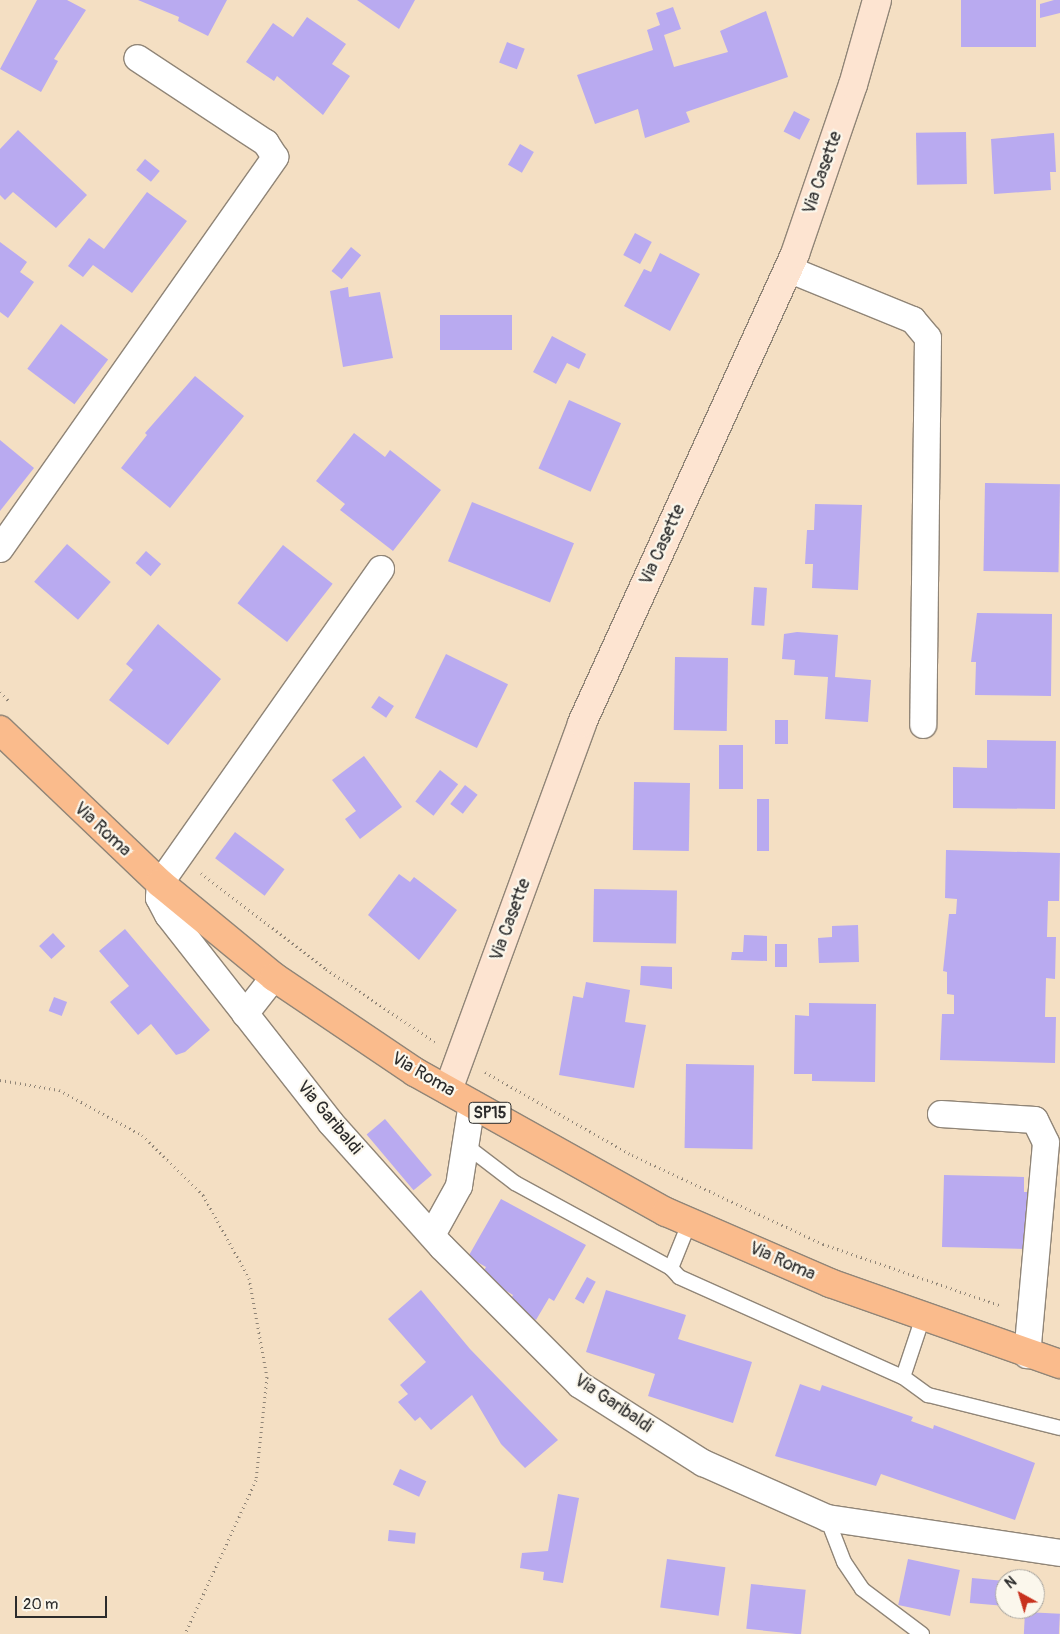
<!DOCTYPE html>
<style>
body{margin:0}
#map{position:relative;width:1060px;height:1634px;overflow:hidden;background:#f4dfc3;font-family:Pangolin,sans-serif}
div>[style]{position:absolute}
[style*='--x']{left:calc(var(--x)*1px);top:calc(var(--y)*1px);width:calc(var(--w)*1px);rotate:calc(var(--a)*1deg)}
.building>*{inset:0;background:#b9aaf0;transform-origin:0 0}
.path>*{height:3px;margin-top:-1.5px;transform-origin:0;background:repeating-linear-gradient(90deg,#908577 0 1px,transparent 0 5px)}
.roads{filter:drop-shadow(1px 0 #908577) drop-shadow(-1px 0 #908577) drop-shadow(0 1px #908577) drop-shadow(0 -1px #908577)}
.lane>*{height:14px;margin:-7px;padding:0 7px;transform-origin:7px;border-radius:7px;background:#fff}
.street>*{height:26px;margin:-13px;padding:0 13px;transform-origin:13px;border-radius:13px;background:#fff}
.secondary>*{height:28px;margin:-14px;padding:0 14px;transform-origin:14px;border-radius:14px;background:#fde4d1}
.primary>*{height:28px;margin:-14px;padding:0 14px;transform-origin:14px;border-radius:14px;background:#fabb8c}
span{translate:-50% -50%;white-space:nowrap;text-align:center;line-height:1.15;-webkit-text-stroke:4.5px #fbf7ec;paint-order:stroke}
.shield-label span{padding:1px 4px;background:#fbf7ec;border:1px solid;border-radius:4px;-webkit-text-stroke-width:0}
.shield-label{font-size:16px;color:#2b2b2b;font-weight:700}
.street-label{font-size:18px;color:#2b2b2b}
.north{position:absolute;left:995px;top:1569px;width:50px;height:50px;box-sizing:border-box;background:#fbf7ec;border:1px solid #a8a59f;border-radius:50%;rotate:321deg;font-size:14px;font-weight:700;line-height:20px;text-align:center;color:#2b2b2b}
.north::after{content:'';display:block;margin:auto;width:18px;height:22px;background:#c8321e;clip-path:polygon(50% 0,100% 100%,50% 72%,0 100%)}
.scale{position:absolute;left:15px;top:1596px;width:92px;height:22px;box-sizing:border-box;border:2px solid #2b2b2b;border-top:0;padding-left:6px;font-size:15px;line-height:18px;white-space:nowrap;color:#2b2b2b;-webkit-text-stroke:4px #fbf7ec;paint-order:stroke}
</style>
<div id="map">
<div class="building">
<div style="clip-path:polygon(37px 0,67px 0,86px 10px,54px 59px,58px 61px,41px 92px,0 69px)"></div>
<div style="clip-path:polygon(138px 0,227px 0,208px 36px,178px 21px,179px 17px)"></div>
<div style="clip-path:polygon(357px 0,415px 0,399px 29px)"></div>
<div style="left:961px;top:0;width:75px;height:47px"></div>
<div style="clip-path:polygon(1054px 0,1060px 0,1060px 13px,1040px 18px,1040px 4px)"></div>
<div style="clip-path:polygon(673px 7px,681px 29px,664px 35px,674px 67px,728px 52px,720px 31px,766px 11px,788px 77px,686px 112px,690px 122px,645px 138px,638px 109px,595px 124px,577px 75px,653px 50px,647px 30px,660px 25px,656px 13px)"></div>
<div style="clip-path:polygon(307px 17px,346px 44px,332px 64px,350px 76px,323px 115px,277px 76px,274px 81px,246px 62px,273px 23px,293px 37px)"></div>
<div style="left:507px;top:42px;width:19px;height:22px;rotate:21deg"></div>
<div style="left:794px;top:111px;width:18px;height:23px;rotate:27deg"></div>
<div style="clip-path:polygon(18px 130px,87px 195px,56px 228px,13px 192px,5px 200px,0 195px,0 149px)"></div>
<div style="left:966px;top:132px;width:52px;height:50px;rotate:89deg"></div>
<div style="clip-path:polygon(1054px 133px,1056px 172px,1050px 172px,1051px 190px,994px 194px,991px 139px)"></div>
<div style="left:520px;top:144px;width:16px;height:24px;rotate:30deg"></div>
<div style="left:145px;top:159px;width:19px;height:14px;rotate:39deg"></div>
<div style="clip-path:polygon(147px 192px,187px 221px,132px 293px,93px 265px,83px 277px,68px 266px,89px 238px,104px 249px)"></div>
<div style="left:635px;top:233px;width:19px;height:25px;rotate:28deg"></div>
<div style="clip-path:polygon(0 242px,27px 262px,20px 272px,34px 282px,8px 318px,0 312px)"></div>
<div style="left:351px;top:247px;width:13px;height:31px;rotate:39deg"></div>
<div style="clip-path:polygon(660px 253px,700px 274px,670px 331px,624px 306px,644px 269px,651px 272px)"></div>
<div style="clip-path:polygon(348px 287px,349px 297px,380px 292px,393px 358px,343px 367px,330px 291px)"></div>
<div style="left:512px;top:315px;width:35px;height:72px;rotate:90deg"></div>
<div style="left:61px;top:324px;width:59px;height:56px;rotate:37deg"></div>
<div style="clip-path:polygon(552px 336px,586px 354px,579px 369px,567px 363px,556px 384px,533px 372px)"></div>
<div style="clip-path:polygon(195px 376px,244px 416px,170px 508px,121px 468px,147px 435px,145px 433px)"></div>
<div style="left:569px;top:400px;width:57px;height:75px;rotate:24deg"></div>
<div style="clip-path:polygon(354px 433px,385px 457px,390px 450px,441px 490px,393px 551px,340px 510px,345px 504px,316px 481px)"></div>
<div style="clip-path:polygon(0 440px,34px 468px,0 511px)"></div>
<div style="left:985px;top:483px;width:75px;height:88px;rotate:1deg"></div>
<div style="left:472px;top:502px;width:110px;height:64px;rotate:22deg"></div>
<div style="clip-path:polygon(815px 504px,862px 505px,858px 590px,812px 588px,813px 564px,805px 564px,807px 530px,814px 530px)"></div>
<div style="left:67px;top:544px;width:58px;height:50px;rotate:41deg"></div>
<div style="left:283px;top:545px;width:63px;height:74px;rotate:38deg"></div>
<div style="left:146px;top:551px;width:20px;height:16px;rotate:41deg"></div>
<div style="left:754px;top:587px;width:13px;height:38px;rotate:4deg"></div>
<div style="clip-path:polygon(977px 613px,1052px 614px,1051px 696px,975px 695px,976px 662px,971px 662px)"></div>
<div style="clip-path:polygon(158px 624px,221px 679px,168px 745px,109px 700px,133px 670px,126px 664px)"></div>
<div style="clip-path:polygon(797px 632px,838px 635px,835px 677px,871px 680px,868px 722px,825px 719px,828px 677px,794px 675px,795px 660px,782px 659px,784px 634px)"></div>
<div style="left:446px;top:654px;width:69px;height:71px;rotate:26deg"></div>
<div style="left:675px;top:657px;width:53px;height:73px;rotate:1deg"></div>
<div style="left:379px;top:696px;width:18px;height:14px;rotate:34deg"></div>
<div style="left:775px;top:720px;width:13px;height:24px"></div>
<div style="clip-path:polygon(987px 740px,1056px 741px,1055px 809px,953px 808px,953px 767px,987px 768px)"></div>
<div style="left:719px;top:745px;width:24px;height:44px"></div>
<div style="clip-path:polygon(364px 756px,402px 807px,360px 839px,345px 819px,356px 811px,332px 780px)"></div>
<div style="left:440px;top:770px;width:23px;height:40px;rotate:38deg"></div>
<div style="left:634px;top:782px;width:56px;height:68px;rotate:1deg"></div>
<div style="left:465px;top:785px;width:16px;height:24px;rotate:38deg"></div>
<div style="left:757px;top:799px;width:12px;height:52px"></div>
<div style="left:235px;top:832px;width:62px;height:33px;rotate:37deg"></div>
<div style="clip-path:polygon(946px 850px,1060px 853px,1059px 901px,1048px 901px,1047px 937px,1056px 937px,1055px 979px,1046px 978px,1045px 1017px,1056px 1017px,1055px 1063px,940px 1060px,942px 1014px,954px 1014px,954px 995px,947px 994px,947px 972px,943px 971px,949px 914px,956px 914px,957px 899px,945px 898px)"></div>
<div style="clip-path:polygon(399px 874px,410px 882px,414px 877px,457px 910px,419px 960px,368px 915px)"></div>
<div style="left:594px;top:889px;width:83px;height:53px;rotate:1deg"></div>
<div style="clip-path:polygon(858px 925px,859px 962px,819px 963px,818px 938px,832px 937px,832px 926px)"></div>
<div style="clip-path:polygon(125px 929px,210px 1030px,185px 1052px,176px 1055px,151px 1024px,138px 1035px,110px 1002px,129px 986px,99px 951px)"></div>
<div style="left:53px;top:933px;width:18px;height:19px;rotate:47deg"></div>
<div style="clip-path:polygon(744px 935px,767px 936px,767px 961px,731px 960px,732px 952px,743px 952px)"></div>
<div style="left:775px;top:944px;width:12px;height:23px"></div>
<div style="clip-path:polygon(641px 966px,672px 967px,672px 989px,640px 985px)"></div>
<div style="clip-path:polygon(586px 982px,630px 990px,625px 1022px,646px 1025px,634px 1088px,559px 1075px,573px 996px,583px 998px)"></div>
<div style="left:54px;top:997px;width:14px;height:15px;rotate:21deg"></div>
<div style="clip-path:polygon(809px 1003px,876px 1004px,875px 1082px,812px 1081px,812px 1074px,794px 1074px,795px 1015px,809px 1016px)"></div>
<div style="left:686px;top:1064px;width:68px;height:84px;rotate:1deg"></div>
<div style="left:385px;top:1119px;width:73px;height:24px;rotate:50deg"></div>
<div style="clip-path:polygon(944px 1175px,1024px 1177px,1024px 1192px,1029px 1192px,1028px 1249px,942px 1247px)"></div>
<div style="clip-path:polygon(501px 1199px,586px 1245px,554px 1301px,549px 1298px,536px 1320px,508px 1304px,513px 1295px,481px 1276px,486px 1267px,468px 1257px)"></div>
<div style="left:587px;top:1277px;width:10px;height:25px;rotate:29deg"></div>
<div style="clip-path:polygon(421px 1290px,470px 1349px,558px 1440px,525px 1468px,501px 1444px,472px 1395px,431px 1430px,420px 1417px,415px 1421px,398px 1402px,408px 1394px,400px 1385px,426px 1362px,388px 1319px)"></div>
<div style="clip-path:polygon(606px 1290px,686px 1315px,678px 1339px,752px 1362px,733px 1423px,648px 1396px,655px 1374px,586px 1352px)"></div>
<div style="clip-path:polygon(800px 1384px,820px 1391px,822px 1385px,913px 1417px,911px 1421px,933px 1429px,934px 1425px,1035px 1463px,1015px 1520px,881px 1474px,876px 1486px,775px 1456px)"></div>
<div style="left:400px;top:1469px;width:29px;height:17px;rotate:25deg"></div>
<div style="clip-path:polygon(558px 1494px,579px 1498px,563px 1583px,543px 1580px,544px 1572px,520px 1568px,522px 1553px,548px 1551px)"></div>
<div style="left:389px;top:1530px;width:27px;height:11px;rotate:6deg"></div>
<div style="left:667px;top:1559px;width:59px;height:49px;rotate:8deg"></div>
<div style="left:908px;top:1559px;width:53px;height:47px;rotate:12deg"></div>
<div style="left:972px;top:1578px;width:33px;height:25px;rotate:5deg"></div>
<div style="left:751px;top:1584px;width:55px;height:45px;rotate:6deg"></div>
<div style="left:1025px;top:1612px;width:35px;height:22px;rotate:3deg"></div>
</div>
<div class="path">
<div style="--x:0;--y:692;--w:14;--a:45"></div>
<div style="--x:201;--y:873;--w:158;--a:37.5"></div>
<div style="--x:326;--y:969;--w:131;--a:33.8"></div>
<div style="--x:485;--y:1072;--w:169;--a:29.5"></div>
<div style="--x:632;--y:1155;--w:211;--a:25"></div>
<div style="--x:823;--y:1244;--w:189;--a:19.1"></div>
<div style="--x:0;--y:1080;--w:60;--a:9.6"></div>
<div style="--x:59;--y:1090;--w:94;--a:28.5"></div>
<div style="--x:142;--y:1135;--w:86;--a:44.5"></div>
<div style="--x:203;--y:1195;--w:95;--a:61"></div>
<div style="--x:249;--y:1278;--w:101;--a:79.7"></div>
<div style="--x:267;--y:1377;--w:104;--a:96.1"></div>
<div style="--x:256;--y:1480;--w:170;--a:114.8"></div>
</div>
<div class="roads">
<div class="lane">
<div style="--x:464;--y:1144;--w:64;--a:37.4"></div>
<div style="--x:515;--y:1183;--w:178;--a:28.6"></div>
<div style="--x:690;--y:1221;--w:51;--a:112"></div>
<div style="--x:671;--y:1268;--w:12;--a:48"></div>
<div style="--x:679;--y:1277;--w:245;--a:24.1"></div>
<div style="--x:923;--y:1317;--w:63;--a:108.4"></div>
<div style="--x:903;--y:1377;--w:31;--a:36"></div>
<div style="--x:928;--y:1395;--w:136;--a:14"></div>
<div style="--x:827;--y:1518;--w:47;--a:68.9"></div>
<div style="--x:844;--y:1562;--w:32;--a:56"></div>
<div style="--x:862;--y:1589;--w:75;--a:36.9"></div>
</div>
<div class="street">
<div style="--x:788;--y:269;--w:135;--a:22.2"></div>
<div style="--x:913;--y:320;--w:23;--a:50"></div>
<div style="--x:928;--y:338;--w:387;--a:90.7"></div>
<div style="--x:0;--y:549;--w:479;--a:-54.9"></div>
<div style="--x:275;--y:157;--w:17;--a:-123"></div>
<div style="--x:266;--y:143;--w:154;--a:-146.6"></div>
<div style="--x:381;--y:569;--w:384;--a:125.1"></div>
<div style="--x:160;--y:883;--w:15;--a:94"></div>
<div style="--x:159;--y:898;--w:19;--a:62"></div>
<div style="--x:168;--y:915;--w:264;--a:51.9"></div>
<div style="--x:331;--y:1123;--w:166;--a:48.2"></div>
<div style="--x:442;--y:1247;--w:195;--a:45"></div>
<div style="--x:580;--y:1385;--w:146;--a:32.4"></div>
<div style="--x:703;--y:1463;--w:136;--a:23.9"></div>
<div style="--x:827;--y:1518;--w:236;--a:8.5"></div>
<div style="--x:245;--y:1014;--w:47;--a:-51.9"></div>
<div style="--x:941;--y:1114;--w:94;--a:3.7"></div>
<div style="--x:1035;--y:1120;--w:25;--a:64"></div>
<div style="--x:1046;--y:1143;--w:213;--a:95.1"></div>
<div style="--x:432;--y:1235;--w:56;--a:-61.1"></div>
<div style="--x:459;--y:1186;--w:84;--a:-81.1"></div>
</div>
<div class="secondary">
<div style="--x:448;--y:1090;--w:391;--a:-69.9"></div>
<div style="--x:582;--y:723;--w:515;--a:-65.57"></div>
<div style="--x:795;--y:254;--w:179;--a:-71.1"></div>
<div style="--x:853;--y:85;--w:88;--a:-74.2"></div>
</div>
<div class="primary">
<div style="--x:0;--y:730;--w:221;--a:43.7"></div>
<div style="--x:160;--y:883;--w:148;--a:39.5"></div>
<div style="--x:274;--y:977;--w:170;--a:34"></div>
<div style="--x:415;--y:1072;--w:287;--a:29.2"></div>
<div style="--x:666;--y:1212;--w:179;--a:23.4"></div>
<div style="--x:830;--y:1283;--w:244;--a:19.4"></div>
</div>
</div>
<div class="shield-label">
<span style="left:490px;top:1113px">SP15</span>
</div>
<div class="street-label">
<span style="left:823px;top:173px;rotate:-71deg">Via Casette</span>
<span style="left:663px;top:545px;rotate:-66deg">Via Casette</span>
<span style="left:102px;top:830px;rotate:43deg">Via Roma</span>
<span style="left:511px;top:920px;rotate:-70deg">Via Casette</span>
<span style="left:423px;top:1075px;rotate:30deg">Via Roma</span>
<span style="left:329px;top:1118px;rotate:50deg">Via Garibaldi</span>
<span style="left:782px;top:1262px;rotate:24deg">Via Roma</span>
<span style="left:613px;top:1404px;rotate:34deg">Via Garibaldi</span>
</div>
<div class="north">N</div>
<div class="scale">20 m</div>
</div>
